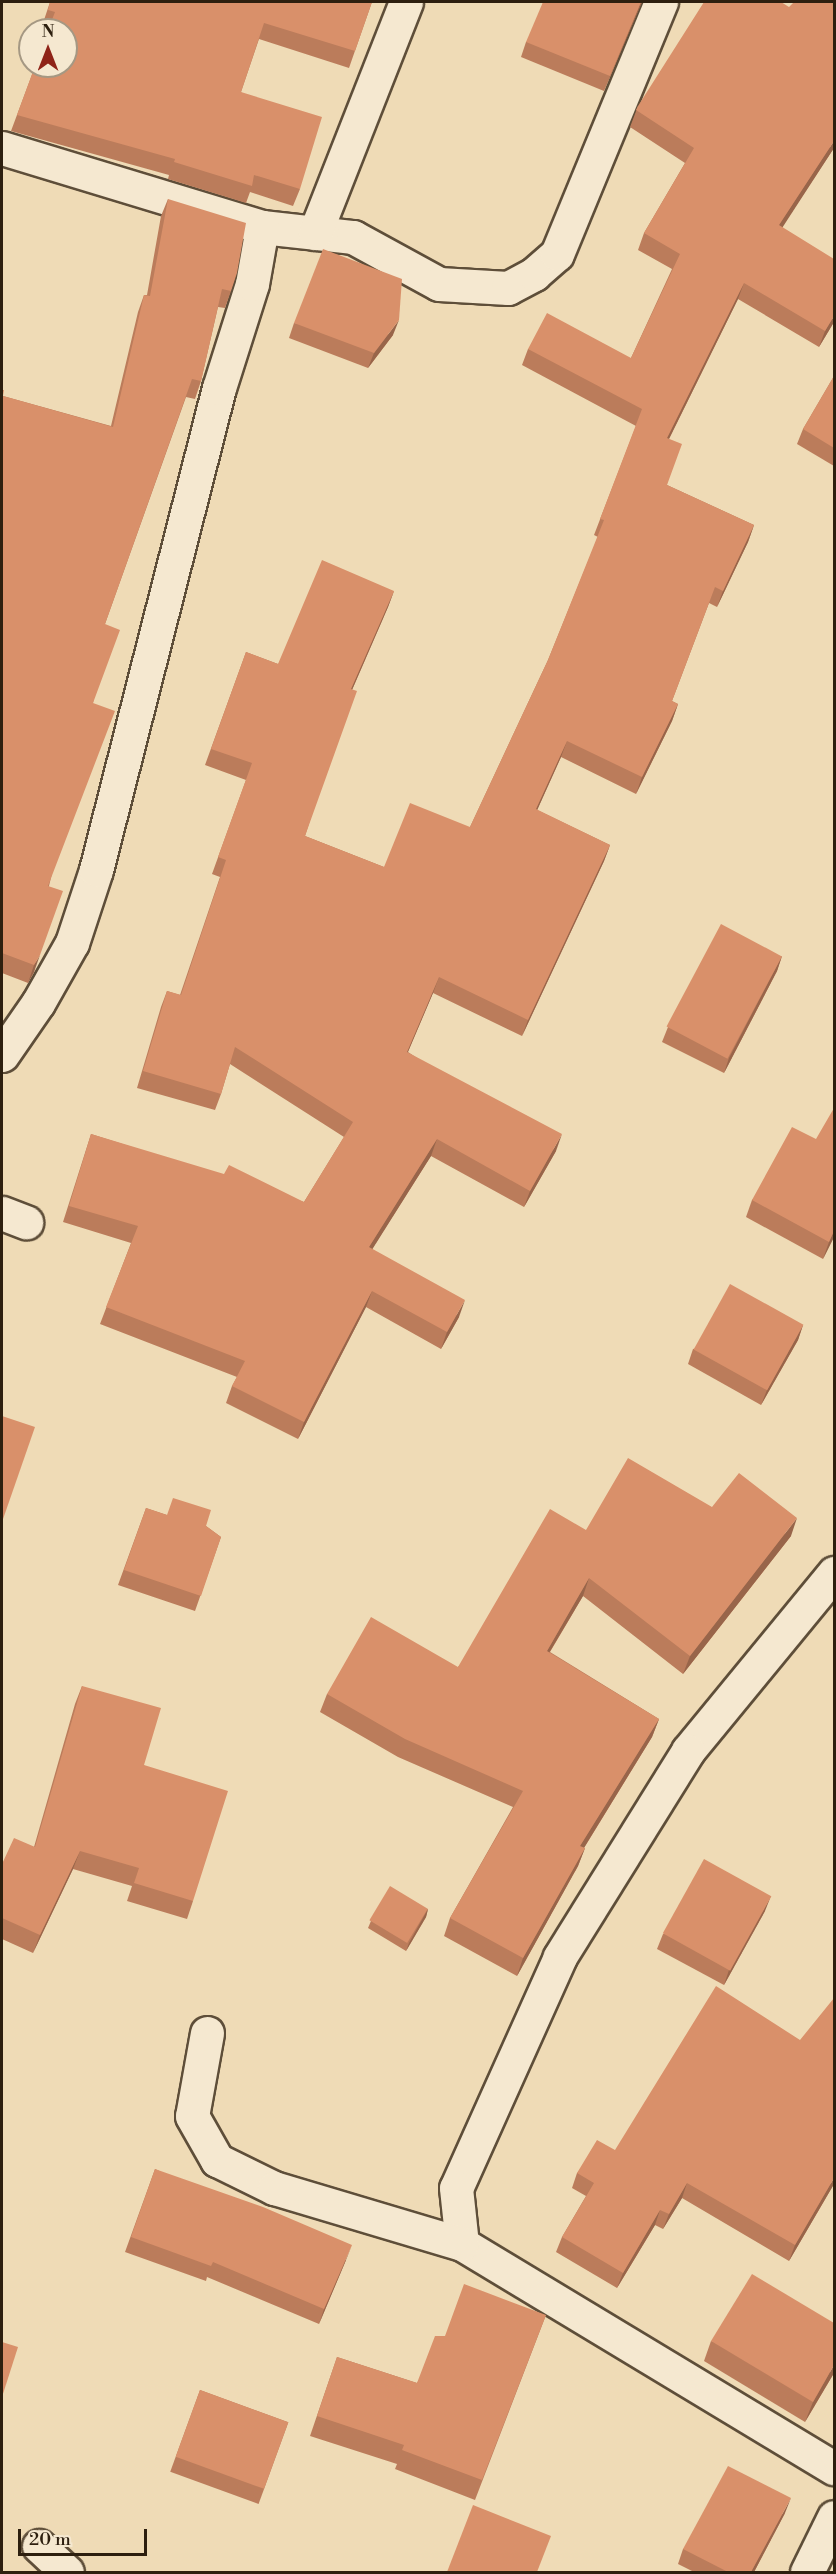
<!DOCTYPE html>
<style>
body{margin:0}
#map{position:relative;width:836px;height:2574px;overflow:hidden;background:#efdbb6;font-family:"Libre Bodoni",serif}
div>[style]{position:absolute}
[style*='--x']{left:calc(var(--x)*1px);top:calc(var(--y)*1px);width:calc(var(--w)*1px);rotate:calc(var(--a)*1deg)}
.roads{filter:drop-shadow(2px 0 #5e4e39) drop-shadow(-2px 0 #5e4e39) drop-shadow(0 2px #5e4e39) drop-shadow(0 -2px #5e4e39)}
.minor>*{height:33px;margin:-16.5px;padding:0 16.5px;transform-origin:16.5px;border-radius:16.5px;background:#f5e8d0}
.wall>*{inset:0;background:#bb7c5b;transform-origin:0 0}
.shaded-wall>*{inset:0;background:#98654a}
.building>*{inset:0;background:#d9906a;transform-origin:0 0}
span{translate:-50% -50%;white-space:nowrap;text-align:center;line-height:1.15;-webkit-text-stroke:6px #f5e8d0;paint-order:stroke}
.frame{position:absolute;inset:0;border:3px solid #2d1f0f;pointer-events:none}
.north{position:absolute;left:18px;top:18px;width:60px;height:60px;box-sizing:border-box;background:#f5e8d0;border:2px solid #a59883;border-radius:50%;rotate:0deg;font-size:16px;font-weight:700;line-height:24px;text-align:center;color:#2d1f0f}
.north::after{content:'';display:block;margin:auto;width:21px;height:27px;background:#8f2418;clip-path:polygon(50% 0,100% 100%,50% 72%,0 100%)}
.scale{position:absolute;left:18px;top:2529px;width:129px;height:27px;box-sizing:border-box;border:3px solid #2d1f0f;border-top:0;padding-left:8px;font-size:18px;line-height:21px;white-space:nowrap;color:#2d1f0f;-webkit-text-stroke:4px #f5e8d0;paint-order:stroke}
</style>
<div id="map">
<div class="roads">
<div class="minor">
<div style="--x:2;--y:148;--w:272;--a:16.9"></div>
<div style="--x:262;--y:227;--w:92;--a:6.3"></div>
<div style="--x:353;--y:237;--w:98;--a:28.7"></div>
<div style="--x:439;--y:284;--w:69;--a:3.3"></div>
<div style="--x:508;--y:288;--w:30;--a:-28"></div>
<div style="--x:534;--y:274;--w:30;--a:-41"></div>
<div style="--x:557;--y:254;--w:273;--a:-67.6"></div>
<div style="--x:315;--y:233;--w:248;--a:-68.5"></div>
<div style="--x:2;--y:1055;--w:63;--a:-55.3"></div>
<div style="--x:38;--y:1003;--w:69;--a:-60.5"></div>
<div style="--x:72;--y:943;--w:77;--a:-71.8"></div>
<div style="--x:96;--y:870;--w:497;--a:-75.7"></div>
<div style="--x:219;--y:388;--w:109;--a:-72.4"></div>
<div style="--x:252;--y:284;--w:58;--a:-80"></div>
<div style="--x:2;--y:1213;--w:26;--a:21"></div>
<div style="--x:834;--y:1573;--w:230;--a:129.4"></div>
<div style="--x:688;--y:1751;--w:243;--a:121.9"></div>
<div style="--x:560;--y:1957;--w:253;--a:114.2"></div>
<div style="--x:456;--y:2188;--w:56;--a:83.9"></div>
<div style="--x:462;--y:2244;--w:434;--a:31.1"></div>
<div style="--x:207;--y:2033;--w:84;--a:100.2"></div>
<div style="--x:192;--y:2116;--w:51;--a:60.4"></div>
<div style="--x:217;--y:2160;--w:64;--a:26.2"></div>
<div style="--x:274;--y:2188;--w:196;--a:16.6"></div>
<div style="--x:39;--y:2546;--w:38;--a:43"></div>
<div style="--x:807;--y:2572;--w:61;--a:-63.9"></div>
</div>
</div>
<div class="wall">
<div style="clip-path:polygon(50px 2px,372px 2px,349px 68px,259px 39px,241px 92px,300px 189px,293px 206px,250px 192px,246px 203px,168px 179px,169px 175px,11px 131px,49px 29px,42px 26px)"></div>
<div style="clip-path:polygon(642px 2px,604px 91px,521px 57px,526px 42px)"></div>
<div style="clip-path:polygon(638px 106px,834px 148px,782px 227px,834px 322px,819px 347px,738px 299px,669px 439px,667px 485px,754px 525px,748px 542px,717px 607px,709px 603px,672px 701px,678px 704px,672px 721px,636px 794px,561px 757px,537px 810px,610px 845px,604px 861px,522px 1036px,433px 993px,408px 1052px,556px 1151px,524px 1207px,431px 1156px,372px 1249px,459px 1317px,441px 1349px,366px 1307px,298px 1439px,226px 1403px,232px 1386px,237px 1377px,100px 1324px,131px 1243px,63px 1222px,91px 1134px,304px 1202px,344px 1137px,230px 1064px,221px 1094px,215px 1110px,137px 1088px,161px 1007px,167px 991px,180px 995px,220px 877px,212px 874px,246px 780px,205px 765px,246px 652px,278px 664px,394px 591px,388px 607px,352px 690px,305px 836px,384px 867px,470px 827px,548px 660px,598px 537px,594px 535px,636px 426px,522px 365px,528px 349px,631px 358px,672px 269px,638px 250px,644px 233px,685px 163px,630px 127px)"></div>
<div style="clip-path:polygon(168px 199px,231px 291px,225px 308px,218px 307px,201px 381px,195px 399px,186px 397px,105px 624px,93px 703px,49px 886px,34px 972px,28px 983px,2px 973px,2px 390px,3px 396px,111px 426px,138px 312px,144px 295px,147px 295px,161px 216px)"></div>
<div style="clip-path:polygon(294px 323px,393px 335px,368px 368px,289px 338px)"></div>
<div style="clip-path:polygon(834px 376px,834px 466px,797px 444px,803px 429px)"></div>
<div style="clip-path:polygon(782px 956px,777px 971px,724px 1073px,662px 1042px,668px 1027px)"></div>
<div style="clip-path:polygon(816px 1139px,834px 1237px,823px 1259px,746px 1217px,752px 1200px)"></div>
<div style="clip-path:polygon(803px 1325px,798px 1340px,761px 1405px,688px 1364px,693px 1349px)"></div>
<div style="clip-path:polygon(712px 1507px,791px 1536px,683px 1674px,583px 1596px,550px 1652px,659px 1719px,652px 1737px,584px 1848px,585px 1848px,578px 1866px,517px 1976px,444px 1936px,450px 1918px,513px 1807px,398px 1757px,320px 1712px,327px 1694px,458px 1667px,586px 1530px)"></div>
<div style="clip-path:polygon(146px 1508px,167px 1515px,206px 1526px,221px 1537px,195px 1611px,118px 1585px)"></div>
<div style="clip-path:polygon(82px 1686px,144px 1765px,193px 1901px,187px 1919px,127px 1901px,132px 1886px,73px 1869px,33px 1953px,2px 1939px,2px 1864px,34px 1847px,75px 1704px)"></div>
<div style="clip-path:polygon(428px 1909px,426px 1917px,406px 1951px,368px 1928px,371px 1921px)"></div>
<div style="clip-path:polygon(765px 1911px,724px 1985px,657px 1949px,663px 1934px)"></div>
<div style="clip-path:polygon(615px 2150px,834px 2184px,789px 2261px,682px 2198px,663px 2229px,655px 2225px,617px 2288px,556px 2252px,562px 2237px,586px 2196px,572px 2188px,577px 2173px)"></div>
<div style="clip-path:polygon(155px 2169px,346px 2260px,319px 2324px,207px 2277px,206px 2281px,125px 2252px)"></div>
<div style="clip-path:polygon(546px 2315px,475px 2500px,395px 2469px,397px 2464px,310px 2436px,337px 2357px,417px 2383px,445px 2336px)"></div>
<div style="clip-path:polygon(711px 2341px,834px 2373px,805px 2422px,704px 2361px)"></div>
<div style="left:200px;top:2390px;width:94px;height:87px;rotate:20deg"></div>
<div style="clip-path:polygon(785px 2513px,754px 2572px,694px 2572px,678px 2564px,683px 2549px)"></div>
</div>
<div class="shaded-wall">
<div style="clip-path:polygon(641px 2px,642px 2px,604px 91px,610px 76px)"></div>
<div style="clip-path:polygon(834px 141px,834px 148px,773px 242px,779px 225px)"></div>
<div style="clip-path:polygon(744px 283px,738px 299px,661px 455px,667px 438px)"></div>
<div style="clip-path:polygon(834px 316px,834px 322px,819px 347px,825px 331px)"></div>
<div style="clip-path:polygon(399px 320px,393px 335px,368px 368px,374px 353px)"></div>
<div style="clip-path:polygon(754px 525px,748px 542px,717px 607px,723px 591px)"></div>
<div style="clip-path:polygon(394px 591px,388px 607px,345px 706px,351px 689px)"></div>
<div style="clip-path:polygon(678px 704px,672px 721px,636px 794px,642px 777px)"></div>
<div style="clip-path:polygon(567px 741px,561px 757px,530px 826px,536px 809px)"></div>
<div style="clip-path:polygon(610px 845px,604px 861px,522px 1036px,528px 1020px)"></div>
<div style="clip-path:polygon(40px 955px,34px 972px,28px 983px,34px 965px)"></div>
<div style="clip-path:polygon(782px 956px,777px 971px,724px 1073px,729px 1058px)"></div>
<div style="clip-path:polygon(439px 977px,433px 993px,401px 1068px,407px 1052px)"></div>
<div style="clip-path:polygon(562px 1134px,556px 1151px,524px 1207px,530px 1191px)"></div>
<div style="clip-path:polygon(437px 1139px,431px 1156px,363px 1264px,369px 1247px)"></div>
<div style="clip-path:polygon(834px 1231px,834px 1237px,823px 1259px,829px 1242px)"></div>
<div style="clip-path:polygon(372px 1291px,366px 1307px,298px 1439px,304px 1422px)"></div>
<div style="clip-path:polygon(465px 1300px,459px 1317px,441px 1349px,447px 1332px)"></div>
<div style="clip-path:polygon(803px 1325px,798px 1340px,761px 1405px,767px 1390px)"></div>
<div style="clip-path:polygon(797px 1518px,791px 1536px,683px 1674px,690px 1656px)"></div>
<div style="clip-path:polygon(589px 1578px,583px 1596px,540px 1668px,547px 1651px)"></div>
<div style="clip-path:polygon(659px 1719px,652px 1737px,574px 1864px,580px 1846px)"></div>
<div style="clip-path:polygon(585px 1848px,578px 1866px,517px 1976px,523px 1958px)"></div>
<div style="clip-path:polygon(80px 1851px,73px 1869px,33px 1953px,40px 1935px)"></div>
<div style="clip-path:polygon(771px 1896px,765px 1911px,724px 1985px,729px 1970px)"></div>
<div style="clip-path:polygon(428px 1909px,426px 1917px,406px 1951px,409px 1943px)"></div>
<div style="clip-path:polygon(834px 2178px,834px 2184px,789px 2261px,795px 2245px)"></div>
<div style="clip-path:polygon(687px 2183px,682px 2198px,663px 2229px,669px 2214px)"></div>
<div style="clip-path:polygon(660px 2210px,655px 2225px,617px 2288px,623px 2273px)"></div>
<div style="clip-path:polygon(352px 2245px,346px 2260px,319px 2324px,324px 2309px)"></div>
<div style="clip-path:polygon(834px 2365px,834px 2373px,805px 2422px,813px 2402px)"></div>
<div style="clip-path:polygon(791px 2498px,785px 2513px,754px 2572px,751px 2572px)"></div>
</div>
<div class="building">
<div style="clip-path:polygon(50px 2px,372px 2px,355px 51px,264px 23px,241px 92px,322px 117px,300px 189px,254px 175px,252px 186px,174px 162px,175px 159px,17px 115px,35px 66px,66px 66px,66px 30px,48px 30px,55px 12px,48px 10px)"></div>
<div style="clip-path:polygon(543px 2px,641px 2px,610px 76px,526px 42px)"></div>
<div style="clip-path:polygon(704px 2px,781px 2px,789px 7px,794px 2px,834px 2px,834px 141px,779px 225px,834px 259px,834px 316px,825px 331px,744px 283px,667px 438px,682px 444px,667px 485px,754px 525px,723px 591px,715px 587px,672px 701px,678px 704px,642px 777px,567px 741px,536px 809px,610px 845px,528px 1020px,439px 977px,407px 1052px,562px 1134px,530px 1191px,437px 1139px,369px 1247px,465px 1300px,447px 1332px,372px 1291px,304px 1422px,232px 1386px,245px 1361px,106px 1307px,138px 1226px,69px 1206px,91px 1134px,224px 1174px,229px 1165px,304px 1202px,353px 1122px,235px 1047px,221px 1094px,143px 1071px,167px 991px,181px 995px,226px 860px,218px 857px,252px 763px,211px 749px,246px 652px,278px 664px,322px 560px,394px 591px,351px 689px,357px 691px,305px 836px,384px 867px,410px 803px,470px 827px,548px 660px,604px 520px,600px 519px,642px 409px,528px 349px,547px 313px,631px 358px,680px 254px,644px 233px,694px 148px,636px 110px,638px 106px)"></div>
<div style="clip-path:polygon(168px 199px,246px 223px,237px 273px,231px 291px,222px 289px,201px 381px,192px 379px,105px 624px,120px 630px,93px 703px,115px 711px,48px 886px,63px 891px,40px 955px,34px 965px,2px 953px,2px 390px,4px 390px,3px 396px,113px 427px,144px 295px,150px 296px)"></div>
<div style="clip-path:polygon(323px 249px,402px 279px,399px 320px,374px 353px,294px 323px)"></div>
<div style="clip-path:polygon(834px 376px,834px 448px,803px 429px)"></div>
<div style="left:721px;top:924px;width:69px;height:116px;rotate:28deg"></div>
<div style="clip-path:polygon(834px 1108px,834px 1231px,829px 1242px,752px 1200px,792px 1127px,816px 1139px)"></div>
<div style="left:730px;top:1284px;width:84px;height:75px;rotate:29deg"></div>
<div style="clip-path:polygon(2px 1416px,35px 1427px,2px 1522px)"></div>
<div style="clip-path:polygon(628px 1458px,712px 1507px,739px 1473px,797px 1518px,690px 1656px,589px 1578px,547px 1651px,659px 1719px,580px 1846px,585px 1848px,523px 1958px,450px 1918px,523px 1791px,405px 1739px,327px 1694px,371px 1617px,458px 1667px,550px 1509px,586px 1530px)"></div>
<div style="clip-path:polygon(173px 1498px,211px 1510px,206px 1526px,221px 1537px,201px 1596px,124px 1570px,146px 1508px,167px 1515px)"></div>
<div style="clip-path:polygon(82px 1686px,161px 1708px,144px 1765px,228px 1791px,193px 1901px,134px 1883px,139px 1868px,80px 1851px,40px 1935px,2px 1918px,2px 1864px,14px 1838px,35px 1847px)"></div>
<div style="left:704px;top:1859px;width:77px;height:85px;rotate:29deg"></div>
<div style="left:390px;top:1886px;width:44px;height:40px;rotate:31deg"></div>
<div style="clip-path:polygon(716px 1986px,800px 2040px,834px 1998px,834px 2178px,795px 2245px,687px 2183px,669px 2214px,660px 2210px,623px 2273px,562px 2237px,594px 2183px,577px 2173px,597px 2140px,615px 2150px)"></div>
<div style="clip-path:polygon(155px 2169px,263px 2207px,352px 2245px,324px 2309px,213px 2262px,211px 2266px,131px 2237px)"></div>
<div style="clip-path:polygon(752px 2274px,834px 2323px,834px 2365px,813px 2402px,711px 2341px)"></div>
<div style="clip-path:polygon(464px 2284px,546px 2315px,482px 2480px,402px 2450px,404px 2445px,317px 2416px,337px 2357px,417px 2383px,435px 2336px,445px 2336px)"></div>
<div style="clip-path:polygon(2px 2342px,18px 2347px,2px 2397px)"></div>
<div style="left:200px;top:2390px;width:94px;height:71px;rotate:20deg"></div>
<div style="clip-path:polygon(728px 2466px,791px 2498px,751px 2572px,728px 2572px,683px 2549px)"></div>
<div style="clip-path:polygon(473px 2505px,551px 2536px,537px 2572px,447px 2572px)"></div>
</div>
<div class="frame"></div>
<div class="north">N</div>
<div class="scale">20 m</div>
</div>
